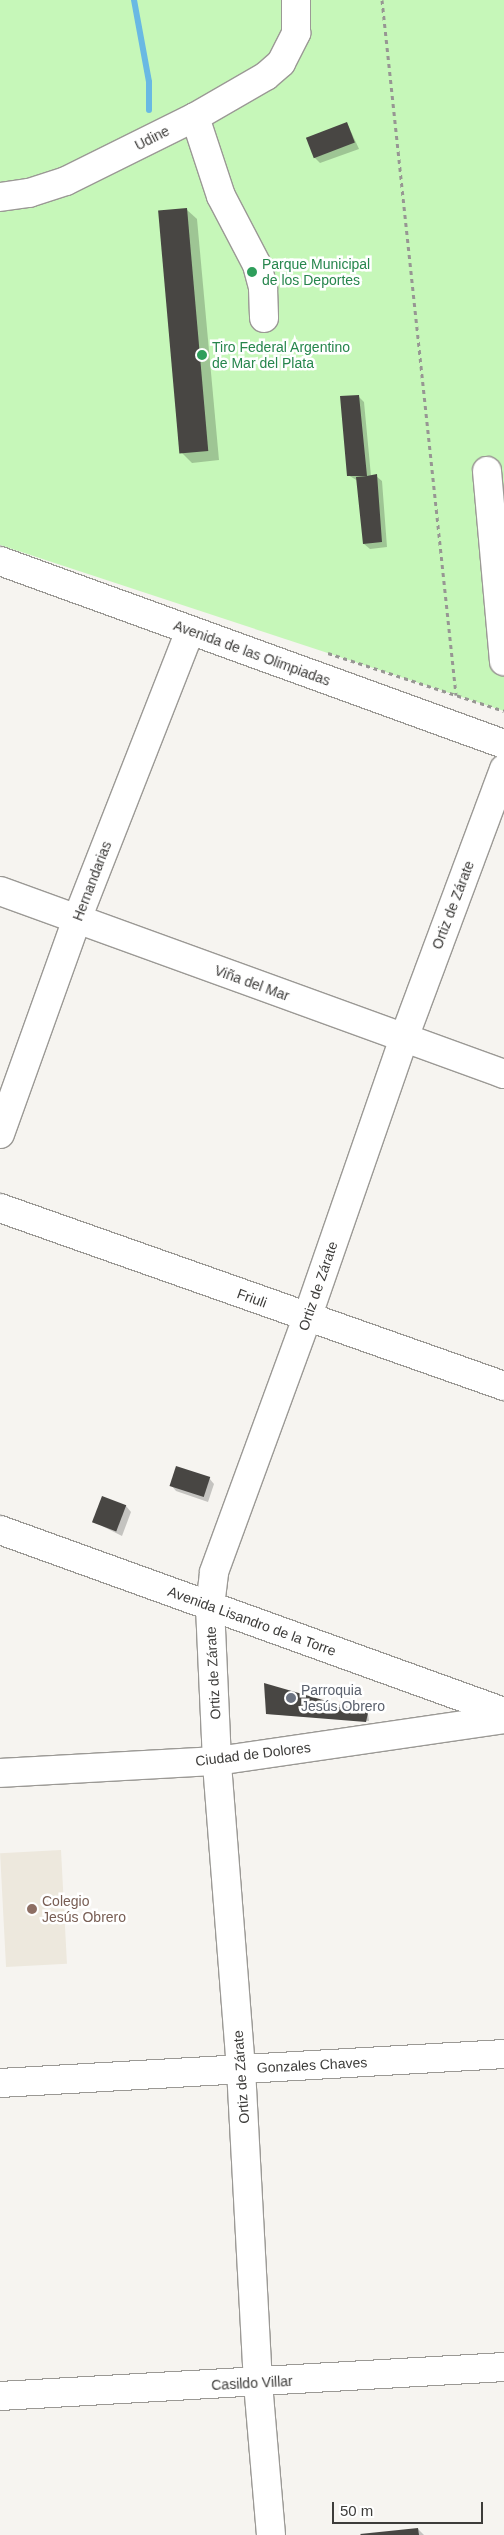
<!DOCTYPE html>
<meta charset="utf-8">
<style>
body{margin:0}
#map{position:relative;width:504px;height:2535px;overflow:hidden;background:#f6f4f0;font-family:Arial,sans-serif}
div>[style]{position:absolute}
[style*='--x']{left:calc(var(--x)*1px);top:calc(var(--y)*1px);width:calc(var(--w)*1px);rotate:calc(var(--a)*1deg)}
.built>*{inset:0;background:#ede8dd;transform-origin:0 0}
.green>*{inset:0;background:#c6f7b9}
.shadow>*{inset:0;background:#0003}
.stream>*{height:6px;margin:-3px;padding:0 3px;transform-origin:3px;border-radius:3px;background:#69b9e3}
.building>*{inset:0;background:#484643;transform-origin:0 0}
.path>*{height:3px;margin-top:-1.5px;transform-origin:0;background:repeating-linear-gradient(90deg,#979693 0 4px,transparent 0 8px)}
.roads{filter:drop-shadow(1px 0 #9b9995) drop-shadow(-1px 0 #9b9995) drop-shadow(0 1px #9b9995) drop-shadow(0 -1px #9b9995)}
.minor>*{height:28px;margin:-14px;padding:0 14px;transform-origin:14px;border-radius:14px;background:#fff}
.dots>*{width:14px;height:14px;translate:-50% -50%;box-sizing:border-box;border:2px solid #fff;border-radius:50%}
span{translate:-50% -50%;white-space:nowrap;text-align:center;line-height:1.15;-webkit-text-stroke:5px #fff;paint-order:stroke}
.street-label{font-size:14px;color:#3d3c3a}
.leisure-label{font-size:14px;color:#27864d}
.left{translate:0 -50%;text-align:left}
.worship-label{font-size:14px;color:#5b616d}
.education-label{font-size:14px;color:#785e54}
.scale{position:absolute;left:332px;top:2502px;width:151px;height:22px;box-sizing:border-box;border:2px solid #3d3c3a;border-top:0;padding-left:6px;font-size:15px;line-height:18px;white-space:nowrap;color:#3d3c3a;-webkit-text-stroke:4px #fff;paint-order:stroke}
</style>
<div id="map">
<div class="built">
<div style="left:61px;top:1850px;width:114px;height:61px;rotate:87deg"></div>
</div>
<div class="green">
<div style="clip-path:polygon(0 0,504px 0,504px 711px,0 545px)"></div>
</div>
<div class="shadow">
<div style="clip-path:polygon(347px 123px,359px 149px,320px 163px,314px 157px)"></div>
<div style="clip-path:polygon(186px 209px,197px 219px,219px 460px,192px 463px,182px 453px)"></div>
<div style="clip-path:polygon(358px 396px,364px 402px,371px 476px,376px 476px,382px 481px,387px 547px,370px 549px,364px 544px,358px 481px,348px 475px)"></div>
<div style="clip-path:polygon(209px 1478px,214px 1484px,208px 1502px,176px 1491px,171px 1485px)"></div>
<div style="clip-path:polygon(126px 1506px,131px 1512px,122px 1536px,94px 1522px)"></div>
<div style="clip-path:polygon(265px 1685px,368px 1714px,369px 1721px,268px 1714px)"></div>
<div style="clip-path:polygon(418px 2529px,424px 2535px,360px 2535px)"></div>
</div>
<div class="stream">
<div style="--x:134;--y:0;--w:83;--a:79.6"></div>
<div style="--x:149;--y:82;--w:28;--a:90"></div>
</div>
<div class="building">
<div style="left:347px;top:122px;width:22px;height:44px;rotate:69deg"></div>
<div style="left:187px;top:208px;width:244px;height:29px;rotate:85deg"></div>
<div style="clip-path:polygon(359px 395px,367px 476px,377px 474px,382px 542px,363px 544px,356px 477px,367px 476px,347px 476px,340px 396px)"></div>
<div style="left:176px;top:1466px;width:36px;height:21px;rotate:18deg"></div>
<div style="left:102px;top:1496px;width:26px;height:28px;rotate:21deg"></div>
<div style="clip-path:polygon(264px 1683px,368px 1713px,366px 1722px,266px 1714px)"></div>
<div style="clip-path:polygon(418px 2528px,419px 2535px,361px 2535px,360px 2534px)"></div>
</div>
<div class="path">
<div style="--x:382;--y:0;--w:699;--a:83.92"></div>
<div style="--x:328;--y:653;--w:185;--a:18.2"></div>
</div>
<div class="roads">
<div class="minor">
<div style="--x:195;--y:117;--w:83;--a:71.8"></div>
<div style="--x:221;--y:196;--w:78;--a:62.4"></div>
<div style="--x:257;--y:265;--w:24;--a:75"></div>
<div style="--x:263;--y:288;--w:30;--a:88"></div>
<div style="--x:0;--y:197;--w:29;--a:-8"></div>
<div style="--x:29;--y:193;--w:39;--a:-18"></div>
<div style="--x:66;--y:181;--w:144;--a:-26.4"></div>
<div style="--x:195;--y:117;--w:82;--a:-30"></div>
<div style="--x:266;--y:76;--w:20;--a:-41"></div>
<div style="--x:281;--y:63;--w:34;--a:-63"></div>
<div style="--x:296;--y:33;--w:33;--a:-90"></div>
<div style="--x:487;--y:471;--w:191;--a:84.9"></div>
<div style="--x:0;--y:561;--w:536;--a:19.96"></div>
<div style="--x:0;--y:891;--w:536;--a:19.96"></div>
<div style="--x:0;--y:1134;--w:228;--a:-70.3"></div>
<div style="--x:77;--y:919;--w:309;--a:-68.6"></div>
<div style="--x:0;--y:1208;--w:535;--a:19.45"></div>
<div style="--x:0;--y:1530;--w:536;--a:19.86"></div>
<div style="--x:0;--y:1773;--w:217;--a:-3.2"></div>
<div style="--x:217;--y:1761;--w:290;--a:-8.3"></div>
<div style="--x:0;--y:2083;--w:505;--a:-3.29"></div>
<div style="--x:0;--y:2396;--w:505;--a:-3.29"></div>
<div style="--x:271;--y:2535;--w:153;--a:-94.9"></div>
<div style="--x:258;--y:2383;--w:314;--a:-93.1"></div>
<div style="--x:241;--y:2069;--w:309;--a:-94.5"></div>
<div style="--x:217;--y:1761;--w:155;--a:-92.6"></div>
<div style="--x:210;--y:1606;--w:34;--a:-83"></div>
<div style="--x:214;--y:1572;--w:270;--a:-69.9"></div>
<div style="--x:307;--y:1318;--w:296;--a:-70.9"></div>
<div style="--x:404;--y:1038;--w:287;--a:-69.6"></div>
</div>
</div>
<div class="dots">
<div style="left:252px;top:272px;background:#2e9e5b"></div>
<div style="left:202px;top:355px;background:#2e9e5b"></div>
<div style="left:291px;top:1698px;background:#6b7280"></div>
<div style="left:32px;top:1909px;background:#8d6e63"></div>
</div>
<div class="street-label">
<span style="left:152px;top:138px;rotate:-27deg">Udine</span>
<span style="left:252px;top:653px;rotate:20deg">Avenida de las Olimpiadas</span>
<span style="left:92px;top:881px;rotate:-69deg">Hernandarias</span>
<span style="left:453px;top:905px;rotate:-69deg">Ortiz de Zárate</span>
<span style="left:252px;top:983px;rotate:20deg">Viña del Mar</span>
<span style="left:318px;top:1286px;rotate:-71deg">Ortiz de Zárate</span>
<span style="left:252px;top:1298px;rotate:20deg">Friuli</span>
<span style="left:252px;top:1621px;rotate:20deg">Avenida Lisandro de la Torre</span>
<span style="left:213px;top:1673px;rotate:-93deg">Ortiz de Zárate</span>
<span style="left:253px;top:1754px;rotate:-7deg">Ciudad de Dolores</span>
<span style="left:312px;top:2065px;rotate:-3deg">Gonzales Chaves</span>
<span style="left:241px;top:2077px;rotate:-94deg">Ortiz de Zárate</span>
<span style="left:252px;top:2383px;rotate:-3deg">Casildo Villar</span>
</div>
<div class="leisure-label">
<span class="left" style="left:262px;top:272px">Parque Municipal<br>de los Deportes</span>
<span class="left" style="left:212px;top:355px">Tiro Federal Argentino<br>de Mar del Plata</span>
</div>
<div class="worship-label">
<span class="left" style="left:301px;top:1698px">Parroquia<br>Jesús Obrero</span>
</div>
<div class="education-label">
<span class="left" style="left:42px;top:1909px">Colegio<br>Jesús Obrero</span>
</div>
<div class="scale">50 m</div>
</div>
